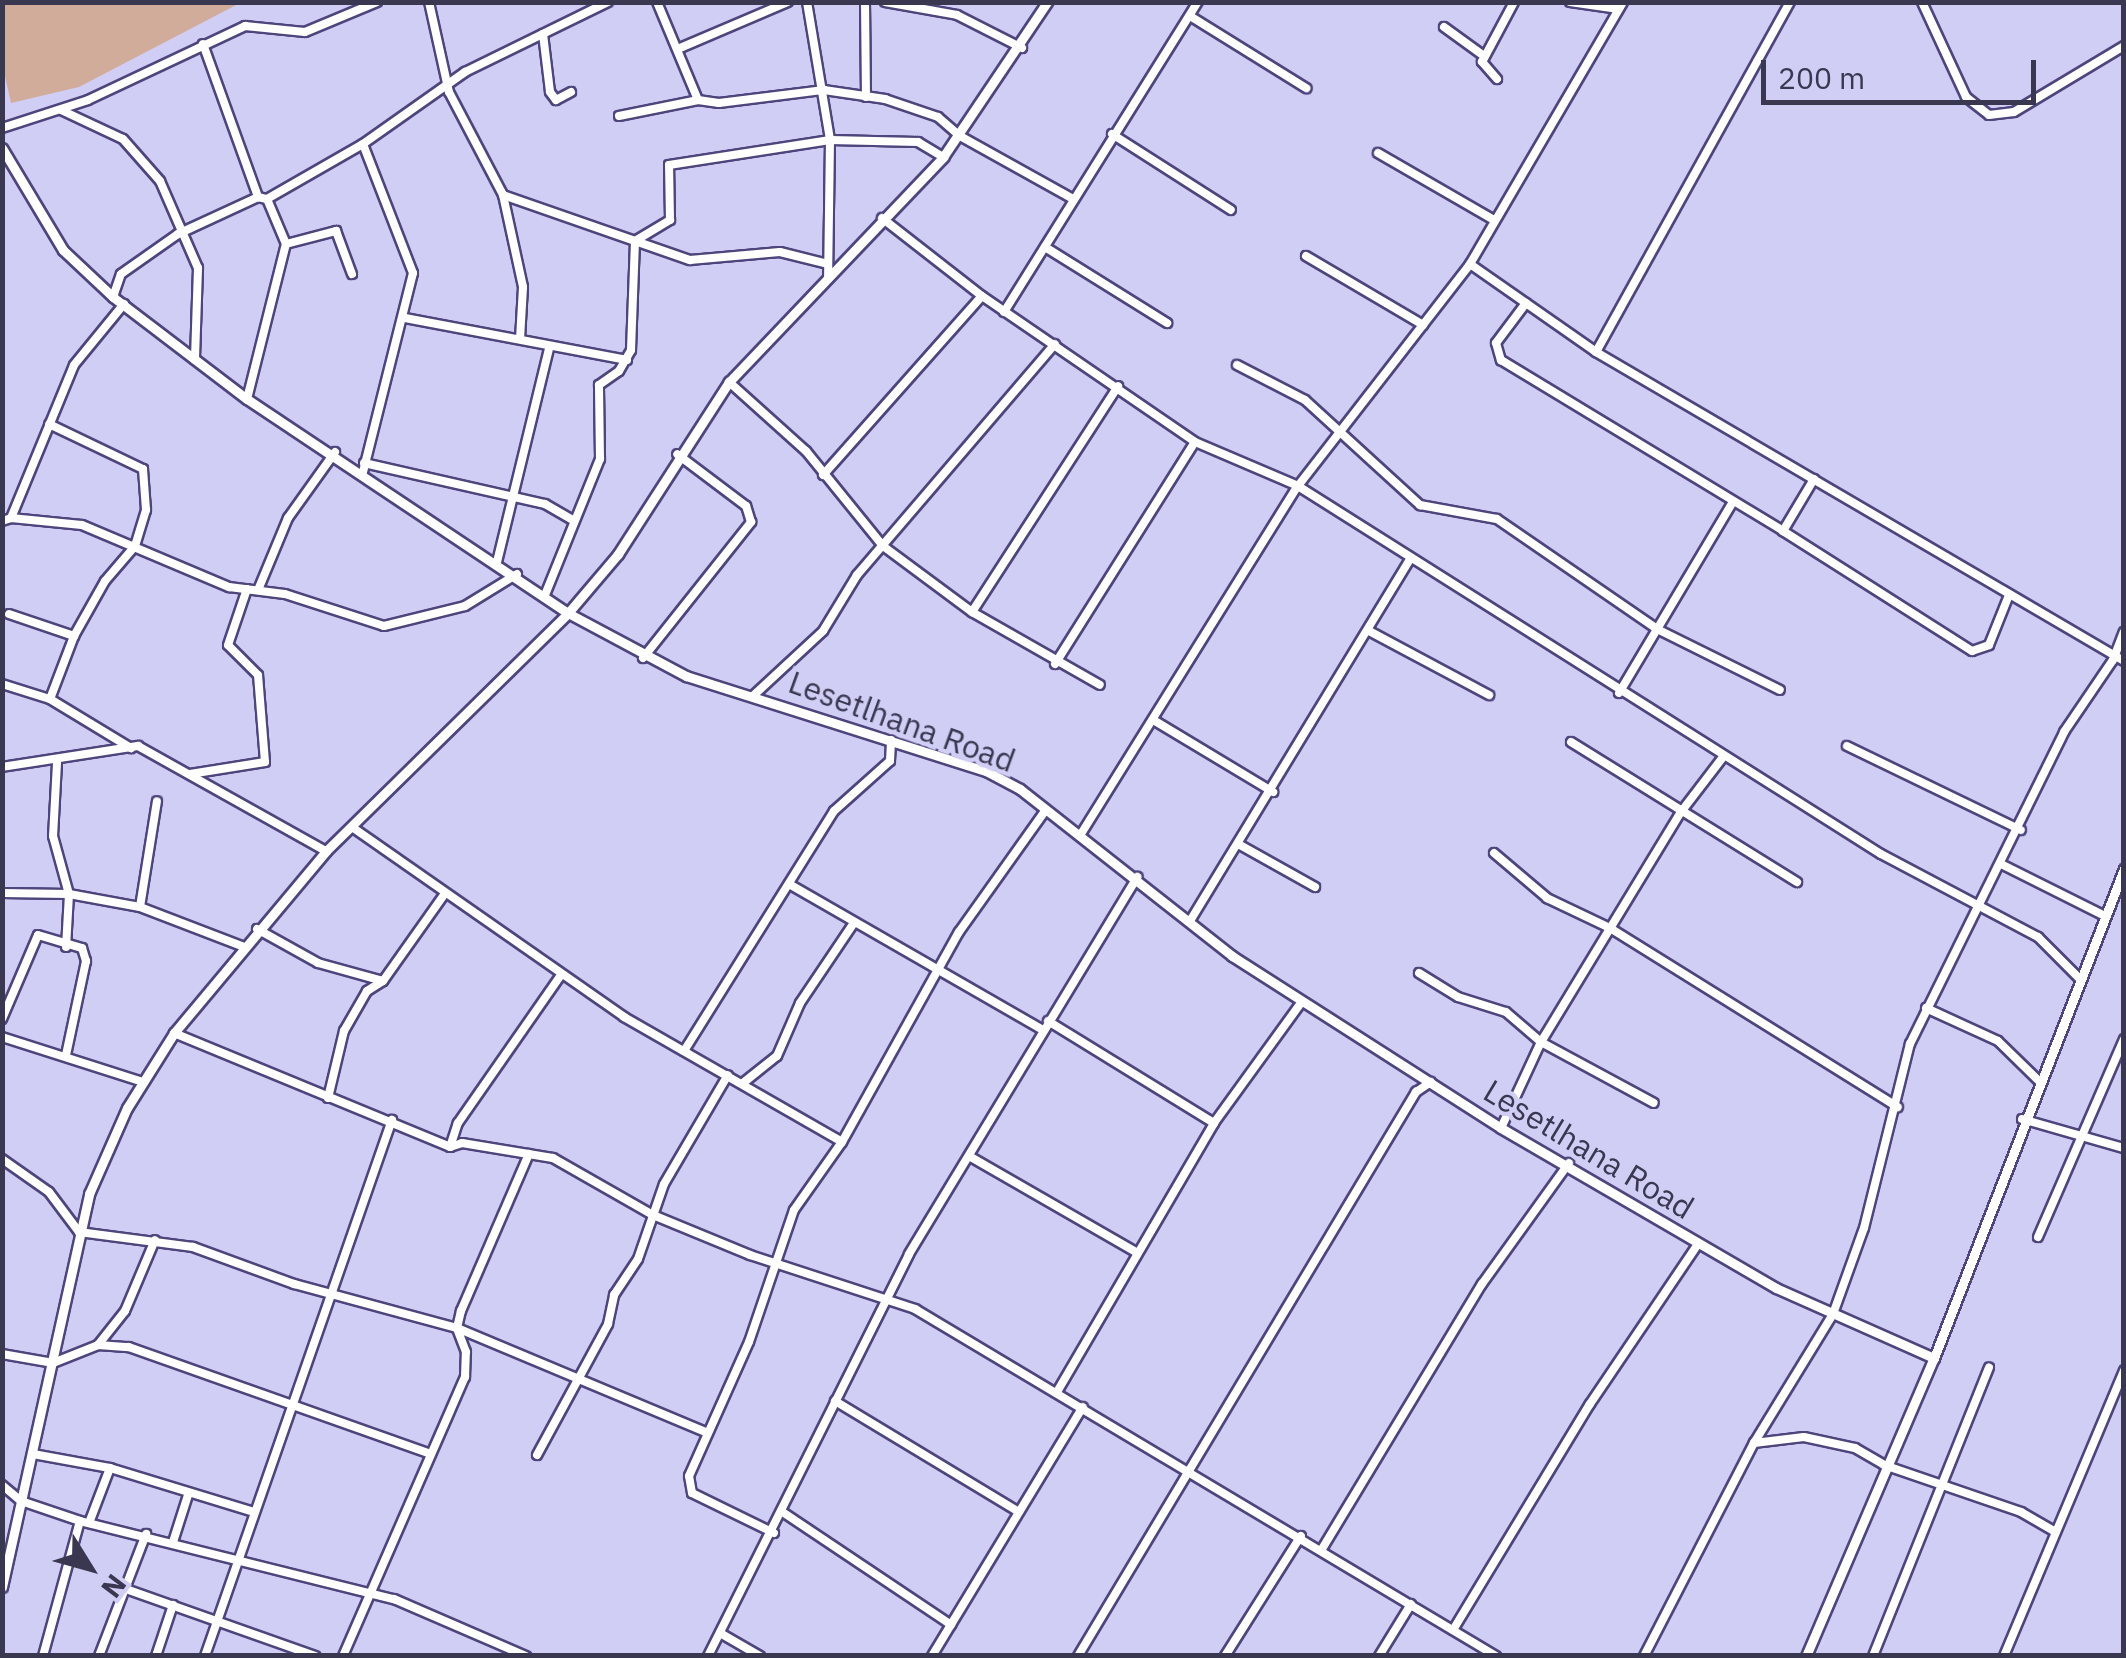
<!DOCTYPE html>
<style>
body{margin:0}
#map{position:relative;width:2126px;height:1658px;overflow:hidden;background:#d0cef5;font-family:"IBM Plex Sans",sans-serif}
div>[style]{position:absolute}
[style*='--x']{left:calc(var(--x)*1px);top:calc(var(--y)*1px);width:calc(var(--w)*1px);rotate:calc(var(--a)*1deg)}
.green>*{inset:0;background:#d1ac9a}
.roads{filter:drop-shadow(2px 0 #4d457c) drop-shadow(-2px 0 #4d457c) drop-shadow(0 2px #4d457c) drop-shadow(0 -2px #4d457c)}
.minor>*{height:8px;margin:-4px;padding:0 4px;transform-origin:4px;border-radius:4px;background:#fff}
.tertiary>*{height:9px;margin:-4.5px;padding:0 4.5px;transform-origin:4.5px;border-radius:4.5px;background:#fff}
span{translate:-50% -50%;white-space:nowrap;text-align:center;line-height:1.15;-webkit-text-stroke:9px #d0cef5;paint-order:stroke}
.street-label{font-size:32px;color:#3a3751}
.frame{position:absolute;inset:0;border:5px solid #3a3751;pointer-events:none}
.north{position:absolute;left:40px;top:1518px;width:100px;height:100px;-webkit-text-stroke:8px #d0cef5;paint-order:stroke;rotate:127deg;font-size:28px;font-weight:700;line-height:40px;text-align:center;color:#3a3751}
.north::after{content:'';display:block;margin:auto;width:35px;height:45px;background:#3a3751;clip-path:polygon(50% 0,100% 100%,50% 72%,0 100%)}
.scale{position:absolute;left:1761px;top:60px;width:275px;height:45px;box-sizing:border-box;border:5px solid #3a3751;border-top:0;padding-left:12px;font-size:30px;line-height:35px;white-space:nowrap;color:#3a3751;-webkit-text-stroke:8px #d0cef5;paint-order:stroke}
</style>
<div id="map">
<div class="green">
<div style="clip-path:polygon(2px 3px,3px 2px,240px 3px,79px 87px,11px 103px,3px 67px)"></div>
</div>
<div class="roads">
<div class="minor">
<div style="--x:429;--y:2;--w:92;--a:77.5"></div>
<div style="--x:449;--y:92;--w:116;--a:62.3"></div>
<div style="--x:503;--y:195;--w:198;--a:19.2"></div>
<div style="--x:690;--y:260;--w:90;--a:-5.1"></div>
<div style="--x:780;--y:252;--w:49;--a:14"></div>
<div style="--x:657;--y:2;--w:106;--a:67.3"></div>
<div style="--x:807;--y:2;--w:140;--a:80.5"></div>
<div style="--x:830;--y:140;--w:138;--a:90.8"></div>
<div style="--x:865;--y:2;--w:95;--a:89.4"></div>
<div style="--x:885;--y:2;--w:73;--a:10.2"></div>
<div style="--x:957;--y:15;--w:73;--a:26.9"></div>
<div style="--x:1570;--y:2;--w:49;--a:8.3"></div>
<div style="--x:1922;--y:2;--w:105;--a:65.1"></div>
<div style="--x:1966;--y:97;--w:29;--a:38"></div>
<div style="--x:1989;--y:115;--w:25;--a:-7"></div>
<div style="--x:2014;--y:112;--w:128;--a:-31"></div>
<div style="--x:1190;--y:16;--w:137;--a:31.8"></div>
<div style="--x:1444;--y:27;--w:49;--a:35.9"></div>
<div style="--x:543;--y:34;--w:58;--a:83.1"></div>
<div style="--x:550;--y:92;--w:10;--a:53"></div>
<div style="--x:556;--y:100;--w:17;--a:-28"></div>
<div style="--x:203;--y:44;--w:163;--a:70.2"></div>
<div style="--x:680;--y:48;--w:117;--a:-23.1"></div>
<div style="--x:1497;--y:79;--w:23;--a:-131"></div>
<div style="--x:1482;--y:62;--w:68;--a:-61.9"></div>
<div style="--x:61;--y:110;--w:68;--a:25.1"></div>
<div style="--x:123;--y:139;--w:56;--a:48.6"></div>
<div style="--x:160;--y:181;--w:95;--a:66.4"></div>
<div style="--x:198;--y:268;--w:92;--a:91.9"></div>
<div style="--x:619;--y:116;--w:81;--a:-11.4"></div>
<div style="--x:698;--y:100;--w:21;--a:8"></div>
<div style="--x:719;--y:103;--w:106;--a:-7.1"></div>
<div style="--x:824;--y:90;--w:62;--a:8.4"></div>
<div style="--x:885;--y:99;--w:56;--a:18.8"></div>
<div style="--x:938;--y:117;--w:29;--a:41"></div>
<div style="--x:960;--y:136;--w:129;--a:29.1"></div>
<div style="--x:2;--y:128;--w:90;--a:-18"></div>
<div style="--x:88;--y:100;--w:174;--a:-25.2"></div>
<div style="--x:245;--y:26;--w:60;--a:5.7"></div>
<div style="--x:305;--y:32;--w:78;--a:-22.6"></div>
<div style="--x:1112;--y:134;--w:141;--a:32.6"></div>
<div style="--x:1378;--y:153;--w:134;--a:30"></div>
<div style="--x:503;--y:195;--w:94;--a:77.7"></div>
<div style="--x:523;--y:287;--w:52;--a:93.3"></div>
<div style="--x:267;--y:199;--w:49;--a:67.1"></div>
<div style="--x:882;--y:218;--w:127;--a:38"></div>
<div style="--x:982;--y:296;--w:258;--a:34.4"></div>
<div style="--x:1195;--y:442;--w:112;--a:23.1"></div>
<div style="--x:1298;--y:486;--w:689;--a:32.26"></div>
<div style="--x:1881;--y:854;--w:178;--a:27.9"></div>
<div style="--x:2038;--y:937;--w:57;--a:45"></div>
<div style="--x:1045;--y:247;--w:144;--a:31.9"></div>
<div style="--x:1306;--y:256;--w:136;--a:30.5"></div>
<div style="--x:1470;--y:264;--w:154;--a:34.9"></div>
<div style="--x:1596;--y:352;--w:612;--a:30.34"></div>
<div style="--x:113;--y:297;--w:24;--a:-71"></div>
<div style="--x:121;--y:274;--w:70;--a:-35.1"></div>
<div style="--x:178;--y:234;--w:88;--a:-24.8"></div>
<div style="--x:258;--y:197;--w:9;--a:13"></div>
<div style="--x:267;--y:199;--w:111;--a:-29.8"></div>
<div style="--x:363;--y:144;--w:125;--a:-35.2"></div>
<div style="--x:465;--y:72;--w:159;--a:-26.1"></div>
<div style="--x:1526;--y:303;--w:50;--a:126.9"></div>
<div style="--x:1496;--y:343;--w:18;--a:74"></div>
<div style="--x:1501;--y:360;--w:330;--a:31.2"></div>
<div style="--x:1004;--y:312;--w:366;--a:-58"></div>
<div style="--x:405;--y:318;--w:226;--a:10.7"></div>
<div style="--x:1596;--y:352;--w:400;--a:-61"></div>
<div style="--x:1237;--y:365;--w:76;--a:27.2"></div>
<div style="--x:1305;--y:400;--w:156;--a:42.4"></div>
<div style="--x:1420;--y:505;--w:78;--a:10.3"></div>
<div style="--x:1497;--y:519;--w:194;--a:34.5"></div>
<div style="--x:1657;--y:629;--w:137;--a:26.4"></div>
<div style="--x:729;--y:382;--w:103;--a:41.9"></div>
<div style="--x:806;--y:451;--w:122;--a:51"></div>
<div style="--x:883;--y:546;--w:111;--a:36.6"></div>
<div style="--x:972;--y:612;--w:147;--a:29.7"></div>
<div style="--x:247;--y:399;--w:160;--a:-75.9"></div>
<div style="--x:286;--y:244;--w:52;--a:-14.6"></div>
<div style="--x:336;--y:231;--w:46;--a:69.6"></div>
<div style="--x:364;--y:463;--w:186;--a:12.8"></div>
<div style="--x:545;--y:504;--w:34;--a:30"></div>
<div style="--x:363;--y:472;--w:205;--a:-75.9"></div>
<div style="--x:413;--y:273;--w:138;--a:-111.2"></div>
<div style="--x:823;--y:475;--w:239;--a:-48.4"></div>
<div style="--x:1814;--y:479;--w:61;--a:120.8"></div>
<div style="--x:1783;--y:531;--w:224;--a:32.4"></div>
<div style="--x:1972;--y:651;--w:18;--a:-19"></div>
<div style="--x:1989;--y:645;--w:54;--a:-68.2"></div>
<div style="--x:11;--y:518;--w:71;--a:5.6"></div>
<div style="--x:82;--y:525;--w:160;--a:22.9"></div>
<div style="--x:229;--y:587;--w:56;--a:7.1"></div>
<div style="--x:285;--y:594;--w:104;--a:17.9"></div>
<div style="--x:384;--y:626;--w:83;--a:-13.9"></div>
<div style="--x:465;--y:606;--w:61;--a:-31.6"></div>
<div style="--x:2;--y:521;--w:9;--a:-18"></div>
<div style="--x:11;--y:518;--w:165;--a:-67.6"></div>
<div style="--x:74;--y:365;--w:79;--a:-50.7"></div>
<div style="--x:497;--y:562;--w:220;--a:-76.3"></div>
<div style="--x:258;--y:590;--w:78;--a:-67.4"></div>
<div style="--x:288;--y:518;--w:81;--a:-54.5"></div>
<div style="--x:545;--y:595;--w:147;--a:-68"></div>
<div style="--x:600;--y:459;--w:74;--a:-90.8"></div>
<div style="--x:599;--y:385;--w:24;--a:-35"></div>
<div style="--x:619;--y:371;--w:24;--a:-60"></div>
<div style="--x:631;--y:350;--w:109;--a:-87.9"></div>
<div style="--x:635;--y:241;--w:41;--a:-31"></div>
<div style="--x:670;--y:220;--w:55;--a:-91"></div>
<div style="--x:669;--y:165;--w:163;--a:-8.8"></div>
<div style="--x:830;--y:140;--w:88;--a:1.3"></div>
<div style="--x:918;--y:142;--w:29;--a:31"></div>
<div style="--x:972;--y:612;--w:269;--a:-57.1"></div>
<div style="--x:9;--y:614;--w:69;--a:18.7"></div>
<div style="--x:74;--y:636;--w:63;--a:-60.6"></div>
<div style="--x:105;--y:581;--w:46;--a:-49.4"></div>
<div style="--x:135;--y:546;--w:38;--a:-73"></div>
<div style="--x:146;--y:510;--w:41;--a:-94.2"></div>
<div style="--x:143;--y:469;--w:104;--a:-154.4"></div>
<div style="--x:1371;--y:632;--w:134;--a:28.1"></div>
<div style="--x:643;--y:658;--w:174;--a:-51.5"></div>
<div style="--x:751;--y:522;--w:17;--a:-107"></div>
<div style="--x:746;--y:506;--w:86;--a:-143"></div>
<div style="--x:1055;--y:664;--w:262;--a:-57.8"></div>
<div style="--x:2;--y:684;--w:50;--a:17.4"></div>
<div style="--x:50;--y:699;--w:95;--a:31.2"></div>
<div style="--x:1619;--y:693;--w:222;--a:-59.2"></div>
<div style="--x:754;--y:695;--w:94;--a:-42.8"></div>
<div style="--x:823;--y:631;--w:66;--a:-58.7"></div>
<div style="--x:857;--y:575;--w:304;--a:-49.4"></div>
<div style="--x:50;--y:699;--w:67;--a:-69.1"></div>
<div style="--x:1155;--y:721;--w:138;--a:31"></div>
<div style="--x:1571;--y:742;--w:266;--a:31.8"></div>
<div style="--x:1847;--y:746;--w:193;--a:25.8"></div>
<div style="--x:57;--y:763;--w:73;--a:93.1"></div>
<div style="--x:53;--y:836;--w:60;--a:74.6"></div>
<div style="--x:69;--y:894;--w:53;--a:93.2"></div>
<div style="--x:2;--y:767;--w:138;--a:-8.8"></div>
<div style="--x:138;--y:746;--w:215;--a:29.2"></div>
<div style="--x:190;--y:774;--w:76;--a:-9.1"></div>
<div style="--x:265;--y:762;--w:87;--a:-94.6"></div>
<div style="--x:258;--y:675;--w:42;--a:-135"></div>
<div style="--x:228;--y:645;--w:59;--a:-71.3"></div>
<div style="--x:352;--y:827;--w:332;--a:34.9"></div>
<div style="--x:624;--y:1017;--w:251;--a:29.8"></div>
<div style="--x:1081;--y:834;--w:410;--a:-58.1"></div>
<div style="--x:1298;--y:486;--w:281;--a:-52.2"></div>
<div style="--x:1470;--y:264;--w:303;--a:-59.7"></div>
<div style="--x:1240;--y:845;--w:86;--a:29.2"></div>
<div style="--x:1494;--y:853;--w:70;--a:40.3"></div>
<div style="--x:1547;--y:898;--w:70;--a:25.5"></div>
<div style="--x:1610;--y:928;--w:339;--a:31.9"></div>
<div style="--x:2001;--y:864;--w:116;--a:26.6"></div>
<div style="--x:789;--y:884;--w:293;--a:29.9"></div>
<div style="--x:2;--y:893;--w:67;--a:0.9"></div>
<div style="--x:69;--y:894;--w:72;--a:10.4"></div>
<div style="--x:140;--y:907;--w:111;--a:21"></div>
<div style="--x:140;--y:907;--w:107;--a:-80.9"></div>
<div style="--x:1190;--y:921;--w:424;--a:-58.7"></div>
<div style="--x:257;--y:929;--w:70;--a:29.1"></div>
<div style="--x:318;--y:963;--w:67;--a:15.5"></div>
<div style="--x:383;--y:981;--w:105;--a:-54.7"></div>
<div style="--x:1419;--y:973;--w:46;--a:31.6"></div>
<div style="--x:1458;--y:997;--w:50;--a:17.4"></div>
<div style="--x:1506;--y:1012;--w:46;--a:40.6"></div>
<div style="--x:1541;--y:1042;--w:128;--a:28.4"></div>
<div style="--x:1926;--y:1008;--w:79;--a:24.6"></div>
<div style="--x:1998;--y:1041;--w:56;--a:44.3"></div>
<div style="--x:2;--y:1019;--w:91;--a:-66.8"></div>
<div style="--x:38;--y:935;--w:46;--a:16.5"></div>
<div style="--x:82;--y:948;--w:14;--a:73"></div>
<div style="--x:86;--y:961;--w:96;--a:102"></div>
<div style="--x:1048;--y:1021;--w:195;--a:31.6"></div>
<div style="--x:174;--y:1033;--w:299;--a:22.4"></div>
<div style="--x:450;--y:1147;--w:13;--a:-18"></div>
<div style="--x:462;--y:1143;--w:92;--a:9.4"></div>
<div style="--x:553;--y:1158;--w:115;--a:29.7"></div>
<div style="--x:653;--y:1215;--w:105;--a:22.4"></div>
<div style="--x:750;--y:1255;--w:174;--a:18.1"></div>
<div style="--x:915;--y:1309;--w:677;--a:30.85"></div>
<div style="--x:2;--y:1037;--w:148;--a:17.7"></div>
<div style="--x:684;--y:1051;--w:283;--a:-58"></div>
<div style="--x:834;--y:811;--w:75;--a:-41.8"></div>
<div style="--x:890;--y:761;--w:21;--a:-87"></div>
<div style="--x:743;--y:1083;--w:43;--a:-38.5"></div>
<div style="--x:777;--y:1056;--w:58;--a:-66.5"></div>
<div style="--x:800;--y:1003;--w:95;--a:-56.1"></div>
<div style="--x:328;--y:1098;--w:69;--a:-76.6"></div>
<div style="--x:344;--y:1031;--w:46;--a:-60.1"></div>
<div style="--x:367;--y:991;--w:19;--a:-32"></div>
<div style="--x:2022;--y:1119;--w:106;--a:15.9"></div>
<div style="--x:1501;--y:1128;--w:95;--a:-65.1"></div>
<div style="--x:1541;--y:1042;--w:269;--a:-58.7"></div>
<div style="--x:1681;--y:812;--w:69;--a:-52.6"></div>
<div style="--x:450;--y:1147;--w:25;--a:-72"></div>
<div style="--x:458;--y:1123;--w:180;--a:-55.2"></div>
<div style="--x:969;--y:1156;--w:193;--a:29.9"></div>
<div style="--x:2;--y:1159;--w:57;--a:35.1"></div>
<div style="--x:49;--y:1192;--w:50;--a:53.1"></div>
<div style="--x:79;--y:1232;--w:115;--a:7.5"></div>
<div style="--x:193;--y:1247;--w:108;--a:20.1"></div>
<div style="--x:294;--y:1284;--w:169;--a:15.1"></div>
<div style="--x:457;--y:1328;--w:272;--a:22.7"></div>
<div style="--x:2038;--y:1237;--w:216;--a:-66.5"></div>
<div style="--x:98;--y:1345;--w:43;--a:-51.5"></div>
<div style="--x:125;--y:1311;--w:77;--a:-67.1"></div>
<div style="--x:2;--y:1354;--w:52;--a:10"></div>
<div style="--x:53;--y:1363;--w:48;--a:-21.8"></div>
<div style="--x:98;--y:1345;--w:31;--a:4"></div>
<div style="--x:129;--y:1347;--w:320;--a:19.5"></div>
<div style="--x:1057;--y:1392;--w:311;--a:-59.7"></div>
<div style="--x:1214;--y:1123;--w:148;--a:-54.1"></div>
<div style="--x:835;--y:1401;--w:213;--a:31.1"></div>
<div style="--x:1754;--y:1443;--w:50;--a:-6.8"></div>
<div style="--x:1804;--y:1437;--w:52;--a:12.2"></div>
<div style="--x:1855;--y:1448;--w:34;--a:30"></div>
<div style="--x:1884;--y:1465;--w:145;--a:18.9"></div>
<div style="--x:2021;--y:1512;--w:39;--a:30"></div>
<div style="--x:33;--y:1454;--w:78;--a:10.3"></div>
<div style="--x:110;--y:1468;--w:151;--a:17"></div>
<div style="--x:537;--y:1455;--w:149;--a:-61.5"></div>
<div style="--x:608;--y:1324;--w:30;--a:-78"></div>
<div style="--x:614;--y:1295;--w:43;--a:-56.3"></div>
<div style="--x:638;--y:1259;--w:79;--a:-70.9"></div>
<div style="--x:664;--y:1184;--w:126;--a:-59.6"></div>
<div style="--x:2;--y:1485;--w:25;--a:40"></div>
<div style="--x:21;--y:1501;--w:62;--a:18.7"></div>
<div style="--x:80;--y:1521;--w:324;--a:14"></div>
<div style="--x:394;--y:1599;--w:144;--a:23.4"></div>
<div style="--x:784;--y:1513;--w:201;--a:33.8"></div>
<div style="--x:89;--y:1523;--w:59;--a:-69.1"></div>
<div style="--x:774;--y:1533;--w:91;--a:-154"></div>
<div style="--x:692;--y:1493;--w:17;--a:-100"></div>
<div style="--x:689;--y:1476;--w:147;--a:-65.9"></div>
<div style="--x:749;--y:1342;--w:139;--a:-71.2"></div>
<div style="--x:794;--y:1210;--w:83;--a:-54.8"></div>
<div style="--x:842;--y:1142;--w:240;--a:-60.9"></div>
<div style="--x:959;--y:932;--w:148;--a:-54.6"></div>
<div style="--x:173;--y:1542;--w:52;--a:-72.3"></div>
<div style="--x:1322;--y:1549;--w:310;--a:-58.9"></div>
<div style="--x:1482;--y:1284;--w:149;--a:-54.3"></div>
<div style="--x:123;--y:1588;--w:204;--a:19.5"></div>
<div style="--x:1453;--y:1630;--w:264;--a:-58.8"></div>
<div style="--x:1590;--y:1404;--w:193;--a:-56"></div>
<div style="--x:720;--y:1633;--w:46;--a:29.9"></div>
<div style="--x:43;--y:1656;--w:140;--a:-74.7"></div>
<div style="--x:99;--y:1656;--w:131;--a:-68.9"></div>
<div style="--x:156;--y:1656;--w:54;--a:-71.6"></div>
<div style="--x:205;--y:1656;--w:568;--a:-70.77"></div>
<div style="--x:343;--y:1656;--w:305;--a:-66.4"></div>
<div style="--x:465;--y:1377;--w:25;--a:-88"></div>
<div style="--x:466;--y:1352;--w:26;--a:-111"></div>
<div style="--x:457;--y:1328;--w:17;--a:-77"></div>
<div style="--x:461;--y:1311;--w:171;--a:-66.6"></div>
<div style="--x:708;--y:1656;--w:449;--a:-63.4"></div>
<div style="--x:909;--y:1254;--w:441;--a:-58.8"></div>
<div style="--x:932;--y:1656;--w:291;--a:-58.8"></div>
<div style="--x:1078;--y:1656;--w:658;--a:-59.07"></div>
<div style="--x:1416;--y:1092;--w:18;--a:-34"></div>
<div style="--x:1225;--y:1656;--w:142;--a:-57.7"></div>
<div style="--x:1379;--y:1656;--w:61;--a:-58.4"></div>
<div style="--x:1644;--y:1656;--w:240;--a:-62.7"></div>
<div style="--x:1754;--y:1443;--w:151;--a:-58.5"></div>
<div style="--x:1833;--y:1314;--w:91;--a:-70.2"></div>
<div style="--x:1864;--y:1228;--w:190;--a:-76"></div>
<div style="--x:1910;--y:1044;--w:348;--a:-63.7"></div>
<div style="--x:2064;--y:732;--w:87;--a:-55.8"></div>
<div style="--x:2113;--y:660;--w:30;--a:-69"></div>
<div style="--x:1873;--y:1656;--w:311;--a:-68.1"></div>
<div style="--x:2004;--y:1656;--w:310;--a:-67.2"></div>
</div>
<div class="tertiary">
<div style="--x:2;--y:148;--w:119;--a:59.1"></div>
<div style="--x:63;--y:250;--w:69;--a:43.2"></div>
<div style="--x:113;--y:297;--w:168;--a:37.3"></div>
<div style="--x:247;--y:399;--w:386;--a:33.7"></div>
<div style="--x:568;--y:613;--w:134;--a:28.1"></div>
<div style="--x:686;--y:676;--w:315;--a:17.6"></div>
<div style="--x:986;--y:771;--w:38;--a:28"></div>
<div style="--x:1020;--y:789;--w:270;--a:38.2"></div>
<div style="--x:1232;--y:956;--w:319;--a:32.6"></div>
<div style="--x:1501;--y:1128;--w:318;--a:30.2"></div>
<div style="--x:1776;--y:1288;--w:173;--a:23.9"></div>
<div style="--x:2;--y:1587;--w:403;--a:-77.5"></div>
<div style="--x:89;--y:1194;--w:94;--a:-66.2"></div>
<div style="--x:127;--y:1108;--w:89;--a:-57.9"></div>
<div style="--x:174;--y:1033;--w:237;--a:-50.1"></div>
<div style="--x:326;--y:851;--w:339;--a:-44.5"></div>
<div style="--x:568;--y:613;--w:77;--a:-49.7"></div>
<div style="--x:618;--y:554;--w:205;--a:-57.2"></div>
<div style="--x:729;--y:382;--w:311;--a:-46.4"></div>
<div style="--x:943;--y:157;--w:187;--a:-56.1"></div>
<div style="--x:1806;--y:1656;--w:324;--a:-66.8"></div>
<div style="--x:1934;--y:1358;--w:525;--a:-68.77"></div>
</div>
</div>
<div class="street-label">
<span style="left:902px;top:721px;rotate:20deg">Lesetlhana Road</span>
<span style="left:1589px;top:1149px;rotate:31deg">Lesetlhana Road</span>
</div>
<div class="frame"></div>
<div class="north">N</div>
<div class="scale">200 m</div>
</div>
